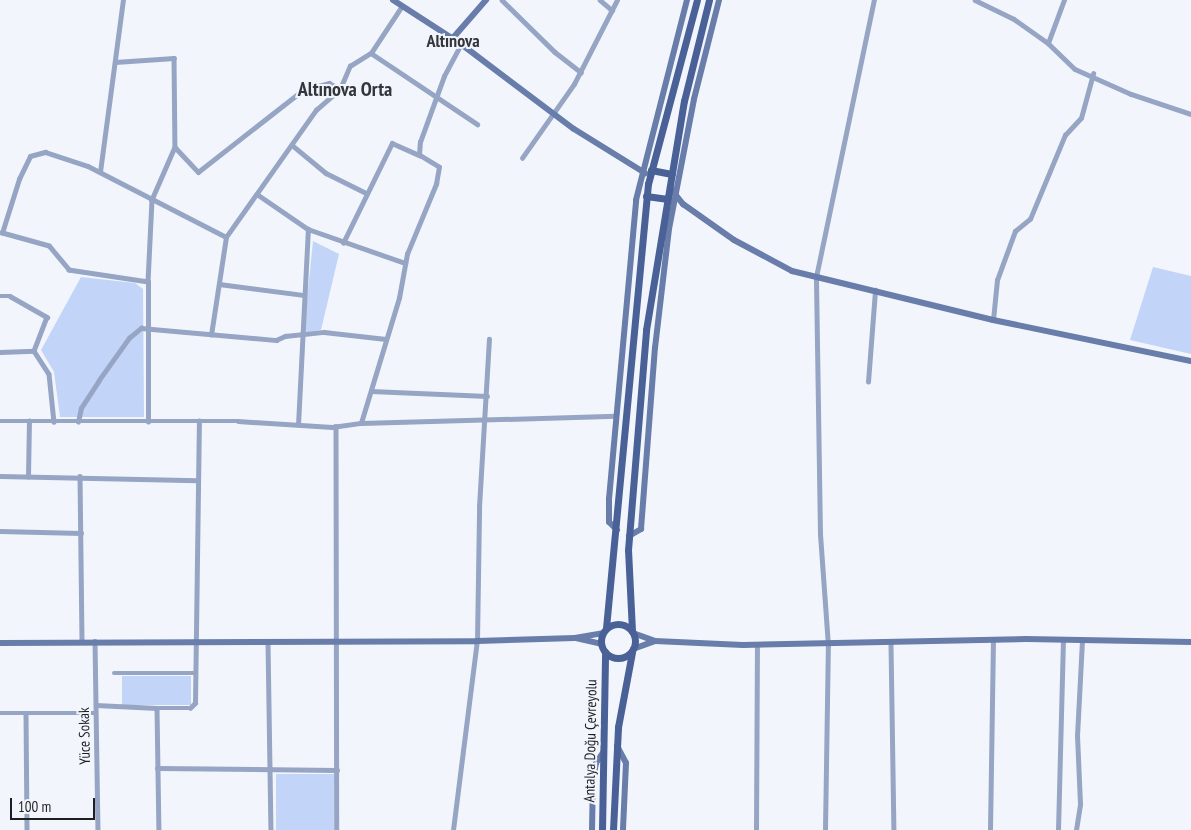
<!DOCTYPE html>
<meta charset="utf-8">
<style>
body{margin:0}
#map{position:relative;width:1191px;height:830px;overflow:hidden;background:#f2f6fc;font-family:"PT Sans Narrow",sans-serif}
div>[style]{position:absolute}
[style*='--x']{left:calc(var(--x)*1px);top:calc(var(--y)*1px);width:calc(var(--w)*1px);rotate:calc(var(--a)*1deg)}
.green>*{inset:0;background:#c2d4f7;transform-origin:0 0}
.street>*{height:4.5px;margin:-2.25px;padding:0 2.25px;transform-origin:2.25px;border-radius:2.25px;background:#96a5c4}
.secondary>*{height:6px;margin:-3px;padding:0 3px;transform-origin:3px;border-radius:3px;background:#687daa}
.primary>*{height:7px;margin:-3.5px;padding:0 3.5px;transform-origin:3.5px;border-radius:3.5px;background:#496197}
.primary>.ring{margin:-3.5px;padding:0;box-sizing:content-box;background:none;border:7px solid #496197;border-radius:50%}
span{translate:-50% -50%;white-space:nowrap;text-align:center;line-height:1.15;-webkit-text-stroke:4px #f2f6fc;paint-order:stroke}
.street-label{font-size:15px;color:#1d1e20}
.quarter-label{font-size:18px;color:#33363b;font-weight:700}
.district-label{font-size:20px;color:#33363b;font-weight:700}
.scale{position:absolute;left:10px;top:798px;width:85px;height:22px;box-sizing:border-box;border:2px solid #1d1e20;border-top:0;padding-left:6px;font-size:15px;line-height:18px;white-space:nowrap;color:#1d1e20;-webkit-text-stroke:4px #f2f6fc;paint-order:stroke}
</style>
<div id="map">
<div class="green">
<div style="clip-path:polygon(313px 241px,339px 254px,321px 330px,307px 332px,304px 330px)"></div>
<div style="clip-path:polygon(1153px 267px,1191px 276px,1191px 354px,1130px 340px)"></div>
<div style="clip-path:polygon(81px 277px,135px 283px,143px 289px,144px 417px,60px 417px,54px 372px,41px 350px)"></div>
<div style="left:122px;top:676px;width:69px;height:29px"></div>
<div style="left:334px;top:774px;width:56px;height:58px;rotate:90deg"></div>
</div>
<div class="street">
<div style="--x:502;--y:0;--w:74;--a:44.5"></div>
<div style="--x:555;--y:52;--w:33;--a:38"></div>
<div style="--x:600;--y:0;--w:16;--a:40"></div>
<div style="--x:975;--y:0;--w:43;--a:26"></div>
<div style="--x:1014;--y:19;--w:42;--a:35.2"></div>
<div style="--x:1048;--y:43;--w:37;--a:44"></div>
<div style="--x:1075;--y:69;--w:61;--a:24.1"></div>
<div style="--x:1131;--y:94;--w:63;--a:18.4"></div>
<div style="--x:1048;--y:43;--w:46;--a:-69.6"></div>
<div style="--x:371;--y:53;--w:128;--a:33.8"></div>
<div style="--x:115;--y:62;--w:59;--a:-3.9"></div>
<div style="--x:174;--y:58;--w:89;--a:89.4"></div>
<div style="--x:175;--y:147;--w:58;--a:113.5"></div>
<div style="--x:152;--y:200;--w:82;--a:92.8"></div>
<div style="--x:292;--y:145;--w:44;--a:39.5"></div>
<div style="--x:326;--y:173;--w:45;--a:26.6"></div>
<div style="--x:175;--y:147;--w:34;--a:47"></div>
<div style="--x:198;--y:172;--w:133;--a:-38"></div>
<div style="--x:303;--y:90;--w:27;--a:-15"></div>
<div style="--x:329;--y:83;--w:13;--a:29"></div>
<div style="--x:522;--y:158;--w:90;--a:-54.9"></div>
<div style="--x:574;--y:84;--w:94;--a:-62.9"></div>
<div style="--x:100;--y:172;--w:174;--a:-82.4"></div>
<div style="--x:257;--y:194;--w:62;--a:34.5"></div>
<div style="--x:308;--y:229;--w:103;--a:19.3"></div>
<div style="--x:343;--y:243;--w:111;--a:-63.9"></div>
<div style="--x:392;--y:143;--w:30;--a:24"></div>
<div style="--x:219;--y:284;--w:86;--a:7.4"></div>
<div style="--x:0;--y:296;--w:10;--a:0"></div>
<div style="--x:10;--y:296;--w:43;--a:29.6"></div>
<div style="--x:47;--y:317;--w:36;--a:111"></div>
<div style="--x:993;--y:320;--w:40;--a:-84.3"></div>
<div style="--x:997;--y:280;--w:52;--a:-69.8"></div>
<div style="--x:1015;--y:231;--w:19;--a:-39"></div>
<div style="--x:1030;--y:219;--w:91;--a:-67.4"></div>
<div style="--x:1065;--y:135;--w:23;--a:-47"></div>
<div style="--x:1081;--y:118;--w:46;--a:-74.7"></div>
<div style="--x:211;--y:335;--w:99;--a:-81.3"></div>
<div style="--x:226;--y:237;--w:156;--a:-54.7"></div>
<div style="--x:316;--y:110;--w:32;--a:-41"></div>
<div style="--x:340;--y:89;--w:25;--a:-67"></div>
<div style="--x:350;--y:66;--w:25;--a:-32"></div>
<div style="--x:371;--y:53;--w:56;--a:-56.6"></div>
<div style="--x:0;--y:352;--w:34;--a:-2"></div>
<div style="--x:34;--y:351;--w:27;--a:57"></div>
<div style="--x:49;--y:374;--w:48;--a:84.1"></div>
<div style="--x:868;--y:382;--w:92;--a:-85.6"></div>
<div style="--x:371;--y:391;--w:116;--a:2.5"></div>
<div style="--x:0;--y:421;--w:238;--a:0"></div>
<div style="--x:238;--y:421;--w:94;--a:3.7"></div>
<div style="--x:332;--y:427;--w:29;--a:-8"></div>
<div style="--x:361;--y:423;--w:131;--a:-73.1"></div>
<div style="--x:399;--y:298;--w:45;--a:-79.7"></div>
<div style="--x:407;--y:254;--w:76;--a:-67.5"></div>
<div style="--x:436;--y:184;--w:17;--a:-80"></div>
<div style="--x:439;--y:167;--w:23;--a:-149"></div>
<div style="--x:419;--y:155;--w:13;--a:-86"></div>
<div style="--x:420;--y:142;--w:70;--a:-70"></div>
<div style="--x:444;--y:76;--w:36;--a:-62"></div>
<div style="--x:78;--y:422;--w:14;--a:-78"></div>
<div style="--x:81;--y:408;--w:33;--a:-57"></div>
<div style="--x:99;--y:380;--w:52;--a:-54.5"></div>
<div style="--x:129;--y:338;--w:16;--a:-40"></div>
<div style="--x:141;--y:328;--w:136;--a:5.1"></div>
<div style="--x:276;--y:340;--w:10;--a:-24"></div>
<div style="--x:285;--y:336;--w:39;--a:-6"></div>
<div style="--x:324;--y:332;--w:62;--a:6.4"></div>
<div style="--x:148;--y:422;--w:140;--a:-90"></div>
<div style="--x:148;--y:282;--w:80;--a:-171.4"></div>
<div style="--x:69;--y:270;--w:31;--a:-130"></div>
<div style="--x:49;--y:246;--w:49;--a:-164.5"></div>
<div style="--x:2;--y:233;--w:57;--a:-72.5"></div>
<div style="--x:19;--y:179;--w:25;--a:-64"></div>
<div style="--x:30;--y:156;--w:16;--a:-15"></div>
<div style="--x:45;--y:152;--w:45;--a:18"></div>
<div style="--x:88;--y:166;--w:155;--a:27.2"></div>
<div style="--x:361;--y:423;--w:255;--a:-1.6"></div>
<div style="--x:298;--y:425;--w:196;--a:-87.1"></div>
<div style="--x:336;--y:426;--w:404;--a:89.9"></div>
<div style="--x:0;--y:476;--w:197;--a:1.2"></div>
<div style="--x:80;--y:476;--w:165;--a:89.3"></div>
<div style="--x:28;--y:477;--w:56;--a:-89"></div>
<div style="--x:0;--y:531;--w:81;--a:1.4"></div>
<div style="--x:95;--y:641;--w:189;--a:89.1"></div>
<div style="--x:268;--y:642;--w:188;--a:89.1"></div>
<div style="--x:891;--y:644;--w:186;--a:89.1"></div>
<div style="--x:114;--y:673;--w:80;--a:0"></div>
<div style="--x:96;--y:705;--w:61;--a:2.8"></div>
<div style="--x:157;--y:708;--w:122;--a:89.1"></div>
<div style="--x:157;--y:708;--w:33;--a:0"></div>
<div style="--x:190;--y:708;--w:7;--a:-45"></div>
<div style="--x:195;--y:703;--w:282;--a:-89.2"></div>
<div style="--x:0;--y:713;--w:96;--a:0"></div>
<div style="--x:26;--y:713;--w:117;--a:89.5"></div>
<div style="--x:157;--y:768;--w:180;--a:0.6"></div>
<div style="--x:453;--y:830;--w:191;--a:-82.8"></div>
<div style="--x:477;--y:641;--w:134;--a:-89.1"></div>
<div style="--x:479;--y:507;--w:168;--a:-86.6"></div>
<div style="--x:756;--y:830;--w:185;--a:-89.7"></div>
<div style="--x:825;--y:830;--w:184;--a:-89.1"></div>
<div style="--x:828;--y:646;--w:111;--a:-94.1"></div>
<div style="--x:820;--y:535;--w:258;--a:-90.9"></div>
<div style="--x:816;--y:277;--w:283;--a:-78.2"></div>
<div style="--x:990;--y:830;--w:189;--a:-89.1"></div>
<div style="--x:1058;--y:830;--w:189;--a:-88.5"></div>
<div style="--x:1076;--y:830;--w:26;--a:-81"></div>
<div style="--x:1080;--y:804;--w:68;--a:-92.5"></div>
<div style="--x:1077;--y:736;--w:95;--a:-87"></div>
</div>
<div class="secondary">
<div style="--x:393;--y:0;--w:81;--a:32.9"></div>
<div style="--x:461;--y:44;--w:141;--a:37"></div>
<div style="--x:574;--y:129;--w:84;--a:31.8"></div>
<div style="--x:452;--y:39;--w:52;--a:-48.9"></div>
<div style="--x:670;--y:188;--w:21;--a:51"></div>
<div style="--x:683;--y:204;--w:62;--a:35.2"></div>
<div style="--x:734;--y:240;--w:66;--a:28.1"></div>
<div style="--x:792;--y:271;--w:207;--a:13.7"></div>
<div style="--x:993;--y:320;--w:202;--a:11.7"></div>
<div style="--x:617;--y:530;--w:11;--a:-135"></div>
<div style="--x:609;--y:522;--w:23;--a:-90"></div>
<div style="--x:609;--y:499;--w:300;--a:-84.8"></div>
<div style="--x:636;--y:200;--w:206;--a:-75.7"></div>
<div style="--x:629;--y:536;--w:14;--a:-30"></div>
<div style="--x:641;--y:529;--w:182;--a:-85.6"></div>
<div style="--x:655;--y:348;--w:120;--a:-83.3"></div>
<div style="--x:669;--y:229;--w:132;--a:-79.1"></div>
<div style="--x:694;--y:99;--w:102;--a:-75.8"></div>
<div style="--x:633;--y:633;--w:23;--a:20"></div>
<div style="--x:655;--y:641;--w:88;--a:2.6"></div>
<div style="--x:743;--y:645;--w:283;--a:-1.2"></div>
<div style="--x:1026;--y:639;--w:165;--a:1"></div>
<div style="--x:576;--y:638;--w:26;--a:13"></div>
<div style="--x:0;--y:643;--w:477;--a:-0.2"></div>
<div style="--x:477;--y:641;--w:98;--a:-1.8"></div>
<div style="--x:575;--y:638;--w:28;--a:-10"></div>
<div style="--x:633;--y:649;--w:23;--a:-20"></div>
<div style="--x:617;--y:746;--w:19;--a:62"></div>
<div style="--x:626;--y:763;--w:67;--a:92.6"></div>
<div style="--x:592;--y:830;--w:50;--a:-88.9"></div>
<div style="--x:593;--y:780;--w:17;--a:-80"></div>
<div style="--x:596;--y:763;--w:14;--a:-56"></div>
</div>
<div class="primary">
<div style="--x:651;--y:170;--w:21;--a:11"></div>
<div style="--x:646;--y:196;--w:22;--a:8"></div>
<div class="ring" style="left:601px;top:624px;width:27px;height:27px"></div>
<div style="--x:606;--y:628;--w:446;--a:-84.6"></div>
<div style="--x:648;--y:184;--w:190;--a:-75.1"></div>
<div style="--x:632;--y:631;--w:81;--a:-92.8"></div>
<div style="--x:628;--y:550;--w:221;--a:-85.3"></div>
<div style="--x:646;--y:330;--w:232;--a:-80.6"></div>
<div style="--x:684;--y:101;--w:104;--a:-76.1"></div>
<div style="--x:602;--y:830;--w:178;--a:-89"></div>
<div style="--x:613;--y:830;--w:103;--a:-87.2"></div>
<div style="--x:618;--y:727;--w:76;--a:-79.4"></div>
</div>
<div class="street-label">
<span style="left:84px;top:736px;rotate:-91deg">Yüce Sokak</span>
<span style="left:590px;top:741px;rotate:-89deg">Antalya Doğu Çevreyolu</span>
</div>
<div class="quarter-label">
<span style="left:453px;top:41px">Altınova</span>
</div>
<div class="district-label">
<span style="left:345px;top:89px">Altınova Orta</span>
</div>
<div class="scale">100 m</div>
</div>
